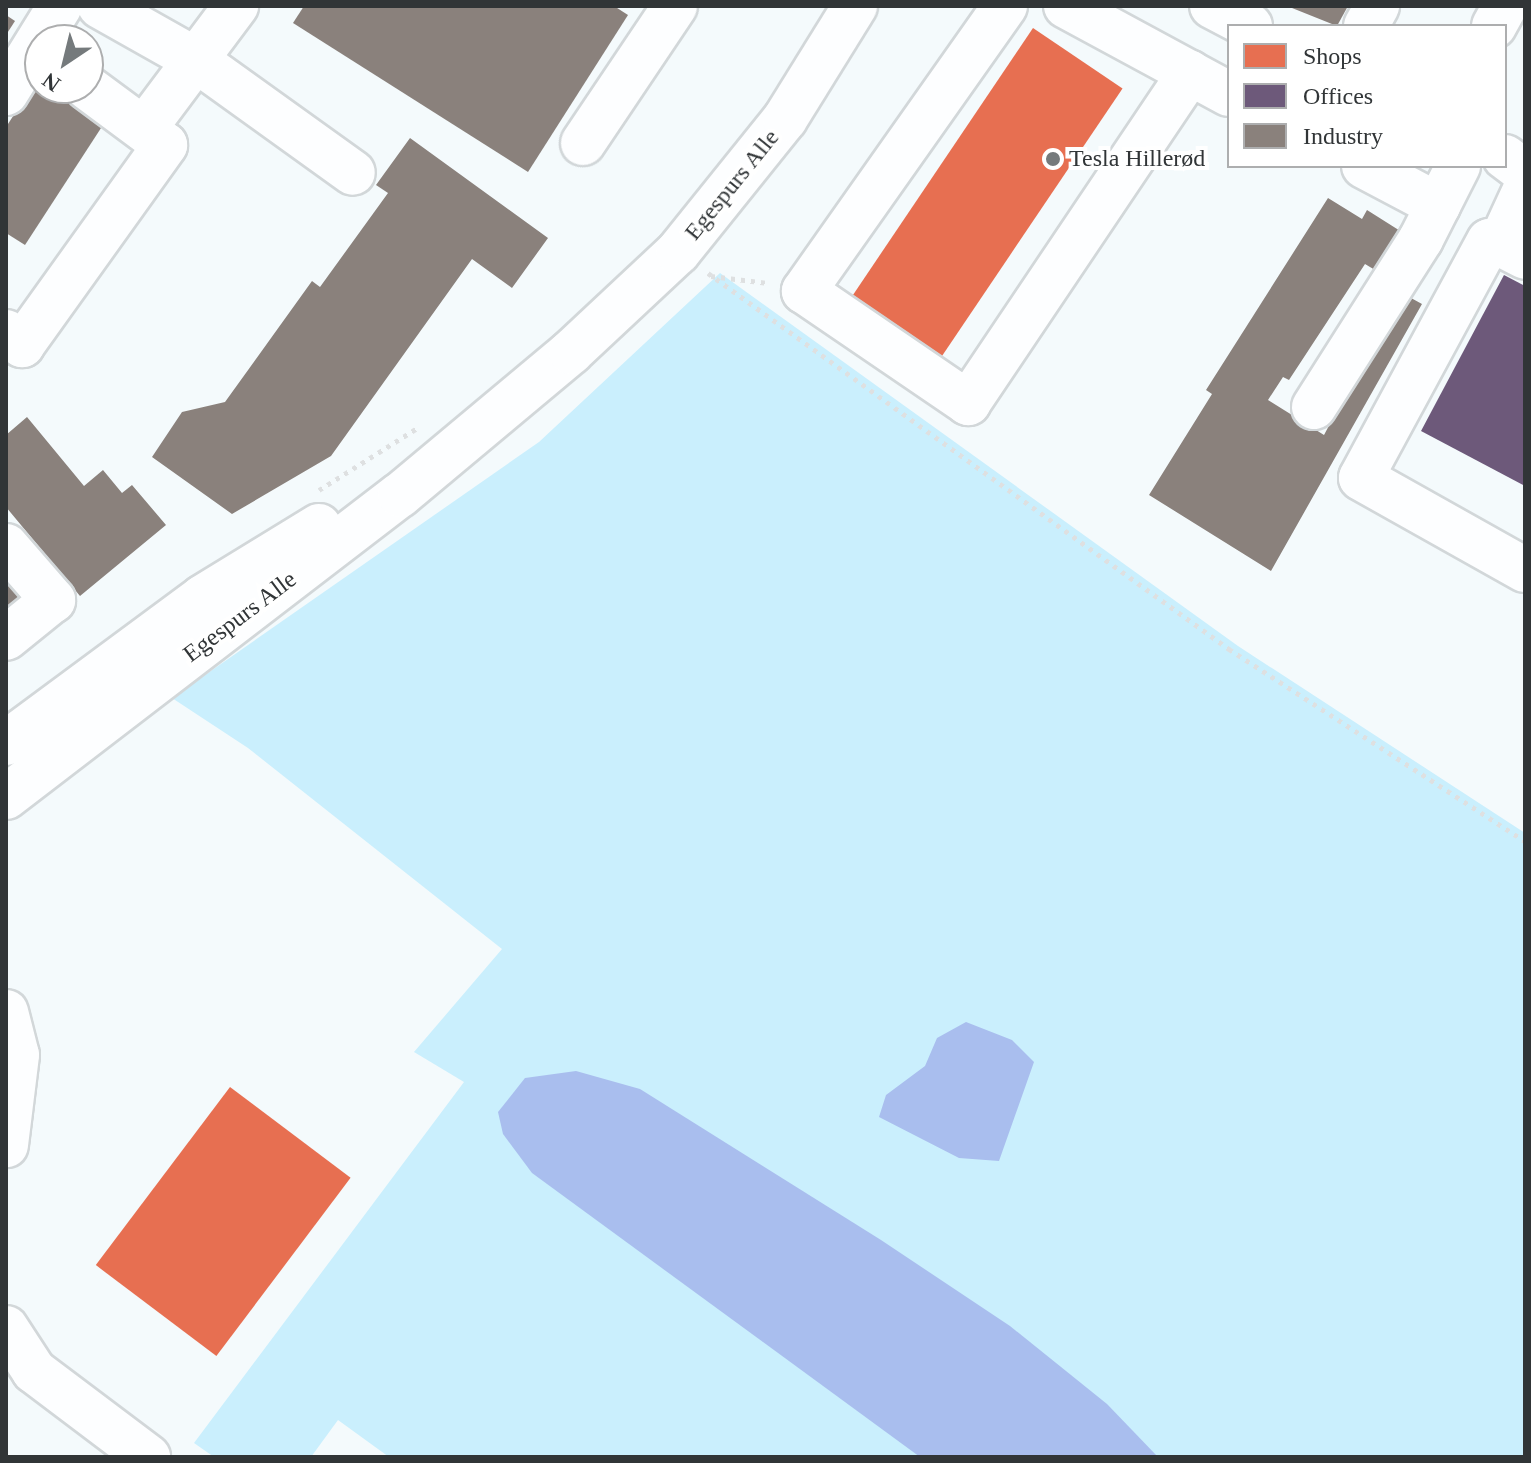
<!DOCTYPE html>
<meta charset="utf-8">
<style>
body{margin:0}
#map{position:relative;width:1531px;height:1463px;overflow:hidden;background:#f4fafc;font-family:Georgia,serif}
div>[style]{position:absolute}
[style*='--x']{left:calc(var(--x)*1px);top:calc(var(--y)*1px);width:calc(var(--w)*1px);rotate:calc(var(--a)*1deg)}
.green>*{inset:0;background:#caeffd}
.water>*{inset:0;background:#a9beee}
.shops>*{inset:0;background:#e76f51;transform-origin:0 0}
.offices>*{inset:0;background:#6d597a}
.industry>*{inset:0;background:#8a817c}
.path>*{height:5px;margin-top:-2.5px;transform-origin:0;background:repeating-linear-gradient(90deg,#dee0e1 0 4px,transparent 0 10px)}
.roads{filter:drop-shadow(2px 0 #d2d7d9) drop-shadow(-2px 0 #d2d7d9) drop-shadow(0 2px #d2d7d9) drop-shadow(0 -2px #d2d7d9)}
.minor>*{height:44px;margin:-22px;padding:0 22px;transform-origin:22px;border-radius:22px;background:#fdfeff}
.dots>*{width:22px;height:22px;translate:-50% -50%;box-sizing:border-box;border:4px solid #fff;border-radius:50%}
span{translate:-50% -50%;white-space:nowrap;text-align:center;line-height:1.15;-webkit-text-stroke:8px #fff;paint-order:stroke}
.poi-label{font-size:24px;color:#313537}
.left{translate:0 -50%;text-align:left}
.street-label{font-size:24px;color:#313537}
.frame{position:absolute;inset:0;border:8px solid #313537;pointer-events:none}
.legend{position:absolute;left:1227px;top:24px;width:280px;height:144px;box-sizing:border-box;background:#fff;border:2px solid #adaeaf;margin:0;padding:10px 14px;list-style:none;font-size:24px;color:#313537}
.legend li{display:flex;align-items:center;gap:16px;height:40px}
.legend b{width:40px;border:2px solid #adaeaf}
.north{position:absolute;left:24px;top:24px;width:80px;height:80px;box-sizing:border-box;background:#fff;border:2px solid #adaeaf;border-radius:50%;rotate:215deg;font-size:22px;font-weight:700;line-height:32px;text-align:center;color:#313537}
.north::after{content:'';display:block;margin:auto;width:28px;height:36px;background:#757a7c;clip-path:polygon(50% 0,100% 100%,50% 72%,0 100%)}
</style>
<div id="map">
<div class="green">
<div style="clip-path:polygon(720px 273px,1238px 646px,1525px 833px,1525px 1457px,389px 1457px,338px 1420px,311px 1457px,214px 1457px,194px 1443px,464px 1082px,414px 1052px,502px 949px,248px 748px,172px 698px,539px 442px)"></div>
</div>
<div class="water">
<div style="clip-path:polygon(966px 1022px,1012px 1040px,1034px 1062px,999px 1161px,959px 1158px,879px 1117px,886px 1095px,925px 1066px,937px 1038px)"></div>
<div style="clip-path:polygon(576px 1071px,640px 1089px,881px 1240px,1010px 1326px,1107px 1404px,1158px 1457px,920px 1457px,532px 1173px,503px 1134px,498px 1112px,525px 1078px)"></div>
</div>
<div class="shops">
<div style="left:1033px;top:28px;width:108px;height:334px;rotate:34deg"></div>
<div style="left:230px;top:1087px;width:151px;height:223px;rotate:37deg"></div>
</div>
<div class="offices">
<div style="clip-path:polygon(1504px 275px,1525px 286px,1525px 486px,1421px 431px)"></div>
</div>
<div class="industry">
<div style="clip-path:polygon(304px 6px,614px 6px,628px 15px,528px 172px,293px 23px)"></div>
<div style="clip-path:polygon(1287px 6px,1348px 6px,1337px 26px)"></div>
<div style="clip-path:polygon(6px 15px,15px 21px,6px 35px)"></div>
<div style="clip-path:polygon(36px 81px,103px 125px,25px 245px,6px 233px,6px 127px)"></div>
<div style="clip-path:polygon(410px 138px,548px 238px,512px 288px,472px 259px,331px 456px,232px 514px,152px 457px,182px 412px,225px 402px,312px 281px,320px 287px,388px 193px,376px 185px)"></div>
<div style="clip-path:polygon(1328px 198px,1362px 219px,1367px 210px,1405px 234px,1380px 273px,1365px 264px,1289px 380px,1283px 377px,1268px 400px,1324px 435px,1400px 292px,1422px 304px,1271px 571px,1149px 495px,1212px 394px,1206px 390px)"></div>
<div style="clip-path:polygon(27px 417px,84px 486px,103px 470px,122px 493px,132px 485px,166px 525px,80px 596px,6px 507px,6px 435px)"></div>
<div style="clip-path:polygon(6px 571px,29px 600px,6px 619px)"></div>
</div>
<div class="path">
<div style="--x:708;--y:273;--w:643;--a:35.82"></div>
<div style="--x:1229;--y:649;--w:353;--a:33"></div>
<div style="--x:711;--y:276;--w:57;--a:7"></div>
<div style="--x:319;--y:490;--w:115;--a:-32.2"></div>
</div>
<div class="roads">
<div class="minor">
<div style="--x:100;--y:6;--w:110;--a:29.4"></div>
<div style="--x:196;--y:60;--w:193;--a:35.7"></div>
<div style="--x:1005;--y:6;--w:349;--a:125.2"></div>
<div style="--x:804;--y:291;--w:199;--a:34.3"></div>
<div style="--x:968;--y:403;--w:398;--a:-56.1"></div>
<div style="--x:1066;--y:6;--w:185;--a:28.4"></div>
<div style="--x:1212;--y:6;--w:43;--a:27.8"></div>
<div style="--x:1366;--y:26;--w:23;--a:-61"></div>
<div style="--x:1494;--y:26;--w:23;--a:-61"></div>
<div style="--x:6;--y:93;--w:102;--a:-58.2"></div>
<div style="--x:144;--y:129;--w:154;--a:-53.2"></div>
<div style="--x:583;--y:143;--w:165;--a:-56.1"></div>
<div style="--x:1505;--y:157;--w:25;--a:37"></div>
<div style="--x:1364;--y:166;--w:84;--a:27.8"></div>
<div style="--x:1525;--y:190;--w:60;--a:114.8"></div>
<div style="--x:1500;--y:244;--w:28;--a:27"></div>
<div style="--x:1500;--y:244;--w:11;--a:-165"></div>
<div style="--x:1489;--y:241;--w:269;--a:118.4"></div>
<div style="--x:1361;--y:478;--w:188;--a:29.3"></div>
<div style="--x:6;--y:332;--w:21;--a:39"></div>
<div style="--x:22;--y:345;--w:246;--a:-54.4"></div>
<div style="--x:165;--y:145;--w:96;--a:-143.5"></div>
<div style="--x:1314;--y:407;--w:199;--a:-57.5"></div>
<div style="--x:1421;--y:239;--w:82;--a:-63.1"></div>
<div style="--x:6;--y:546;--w:72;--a:49"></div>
<div style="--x:53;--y:600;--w:60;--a:141"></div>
<div style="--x:6;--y:743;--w:245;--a:-36.5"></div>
<div style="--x:203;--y:597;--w:136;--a:-31.5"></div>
<div style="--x:6;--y:797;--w:496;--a:-37.5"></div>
<div style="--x:400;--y:495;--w:223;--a:-39.9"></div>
<div style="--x:571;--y:352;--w:146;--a:-43.1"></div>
<div style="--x:678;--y:252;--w:171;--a:-51.2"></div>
<div style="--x:785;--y:119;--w:133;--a:-58.2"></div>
<div style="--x:6;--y:1012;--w:44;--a:75.7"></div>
<div style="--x:17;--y:1055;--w:91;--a:97"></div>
<div style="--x:6;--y:1328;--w:51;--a:56.9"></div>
<div style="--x:34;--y:1371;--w:143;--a:37"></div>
</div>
</div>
<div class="dots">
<div style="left:1053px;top:159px;background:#757a7c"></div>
</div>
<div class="poi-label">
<span class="left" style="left:1069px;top:159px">Tesla Hillerød</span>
</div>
<div class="street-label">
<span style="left:732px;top:185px;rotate:-51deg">Egespurs Alle</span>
<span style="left:240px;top:617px;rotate:-37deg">Egespurs Alle</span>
</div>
<div class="frame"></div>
<ul class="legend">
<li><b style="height:22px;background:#e76f51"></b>Shops</li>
<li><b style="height:22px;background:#6d597a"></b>Offices</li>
<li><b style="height:22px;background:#8a817c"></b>Industry</li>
</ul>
<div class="north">N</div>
</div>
